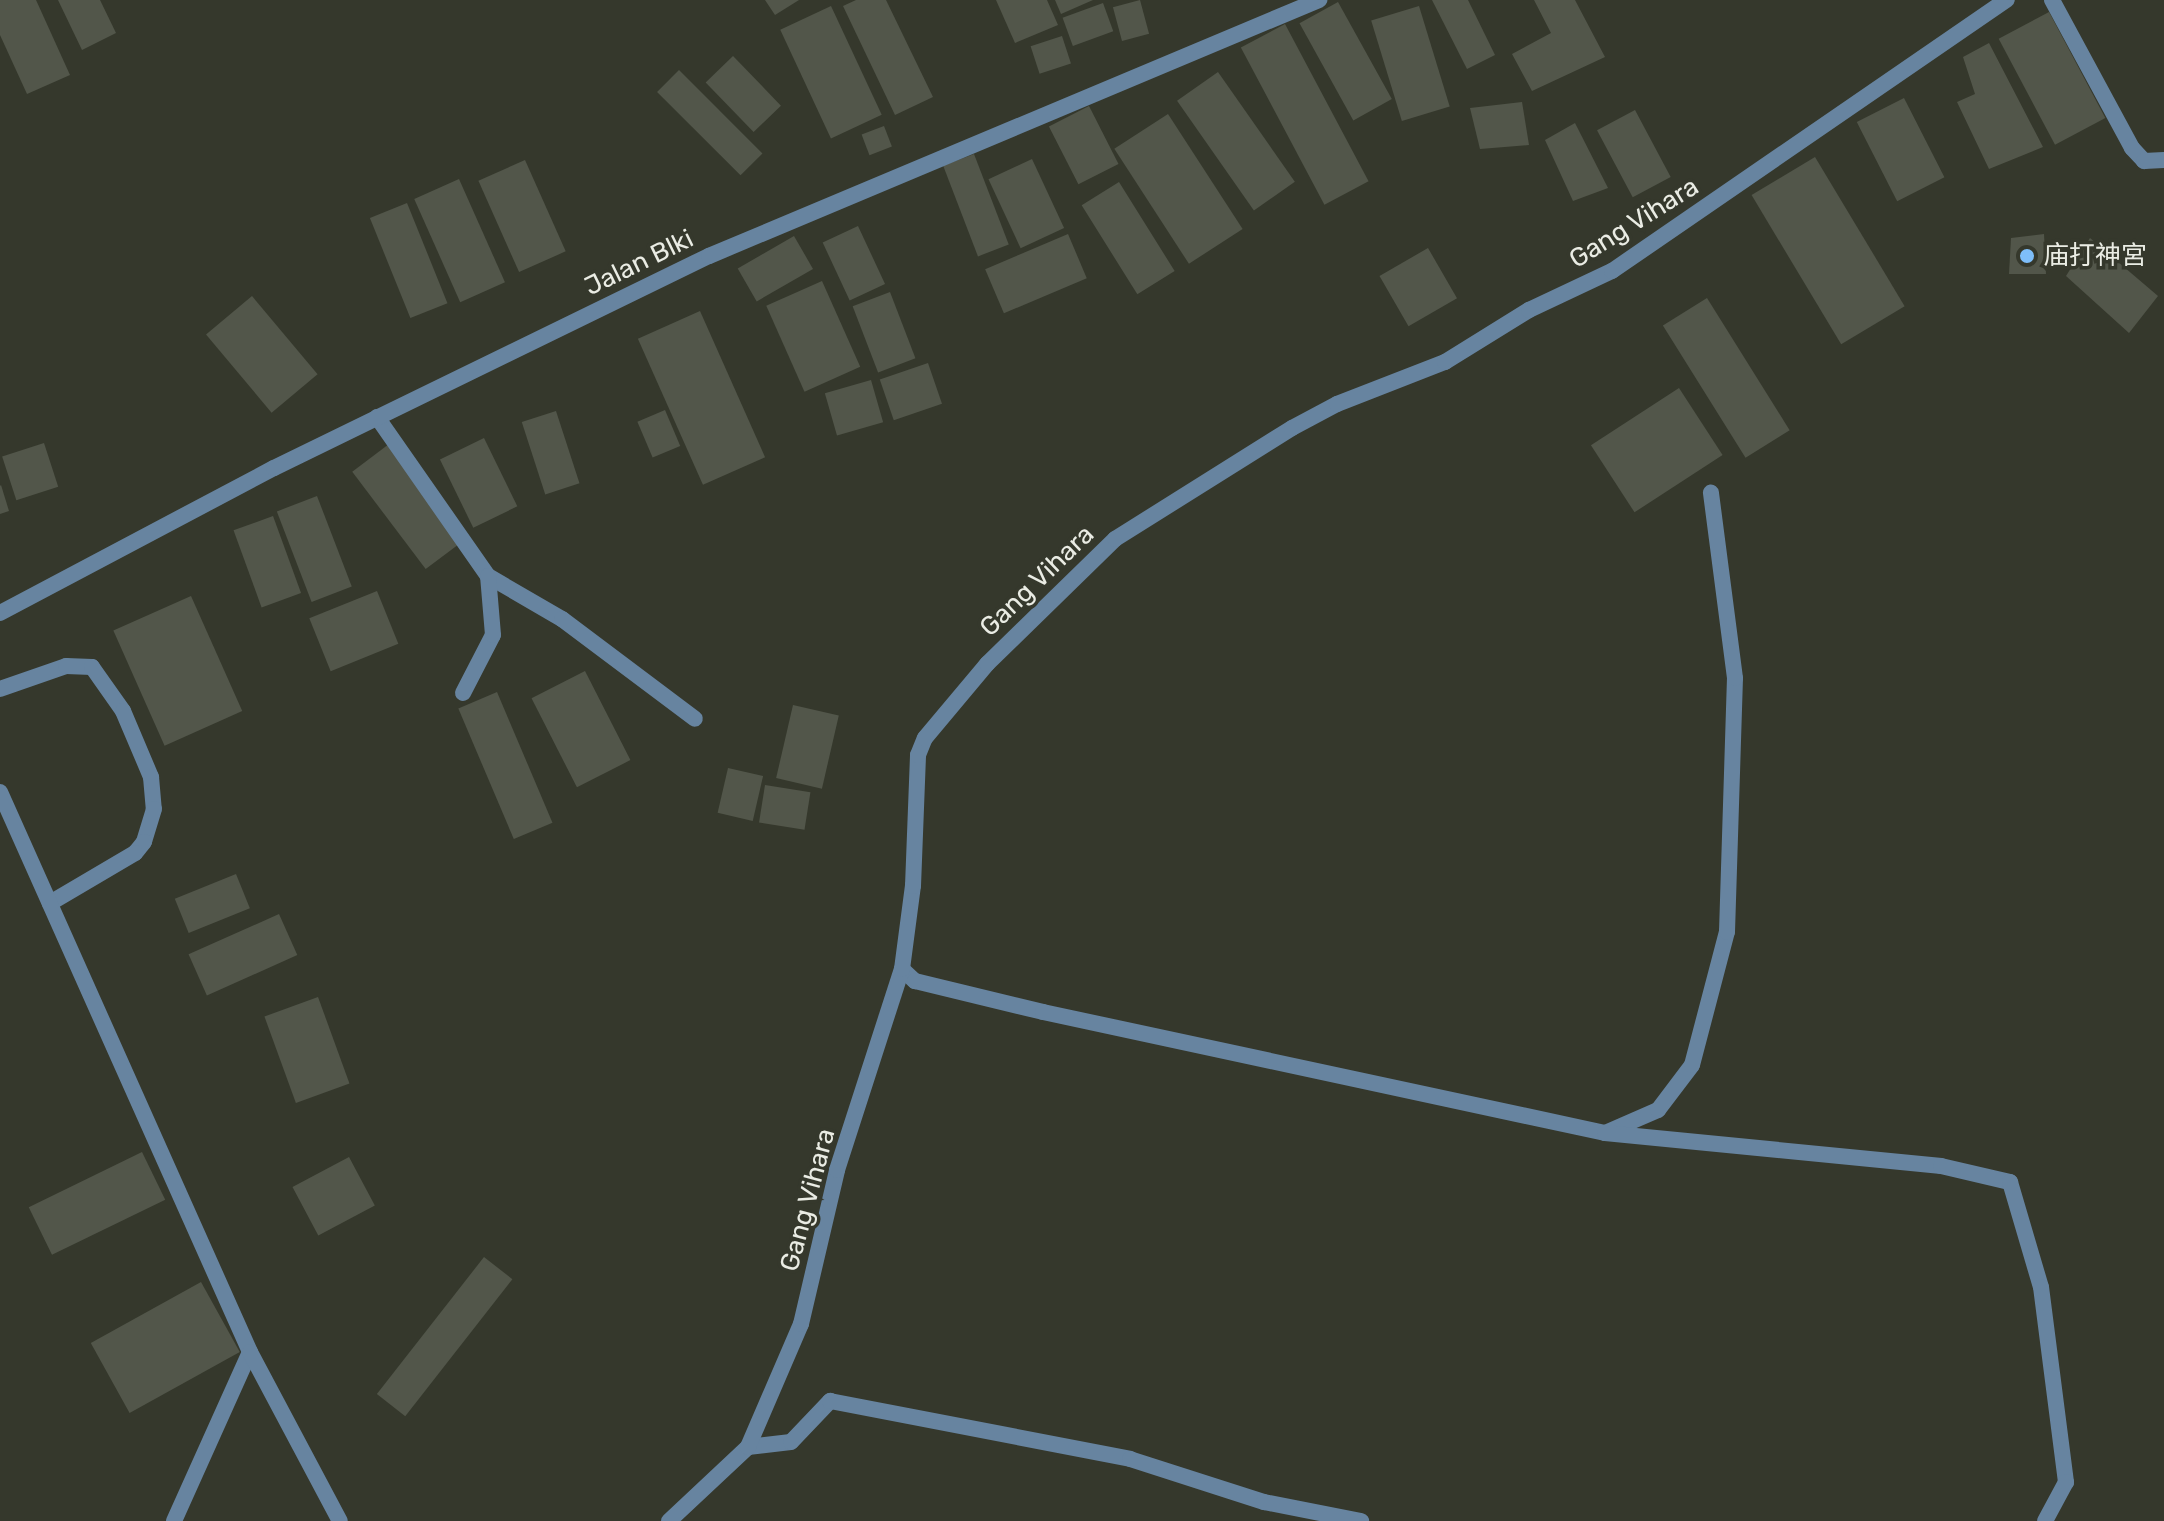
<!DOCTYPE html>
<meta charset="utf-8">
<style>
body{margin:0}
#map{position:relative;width:2164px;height:1521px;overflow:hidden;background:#35382c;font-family:Rubik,"Noto Sans SC",sans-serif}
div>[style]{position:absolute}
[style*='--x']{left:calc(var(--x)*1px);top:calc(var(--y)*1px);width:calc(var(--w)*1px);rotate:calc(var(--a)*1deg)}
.building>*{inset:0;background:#52564a;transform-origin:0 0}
.service>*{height:16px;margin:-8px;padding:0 8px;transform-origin:8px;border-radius:8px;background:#6784a0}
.minor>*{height:16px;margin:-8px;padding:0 8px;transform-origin:8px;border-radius:8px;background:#6784a0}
.dots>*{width:22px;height:22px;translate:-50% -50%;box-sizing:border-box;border:4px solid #35382c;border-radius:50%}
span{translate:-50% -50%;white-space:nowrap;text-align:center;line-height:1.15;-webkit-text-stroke:7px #35382c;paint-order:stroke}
.street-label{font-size:26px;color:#eaece4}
.poi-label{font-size:26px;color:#eaece4}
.left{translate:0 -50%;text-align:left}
</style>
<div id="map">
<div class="building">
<div style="clip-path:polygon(0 0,36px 0,70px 75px,27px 94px,0 35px)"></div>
<div style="clip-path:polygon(58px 0,100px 0,116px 33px,82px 50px)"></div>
<div style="clip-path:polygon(765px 0,799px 0,775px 15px)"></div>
<div style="clip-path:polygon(856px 0,886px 0,933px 97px,895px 115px,843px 6px)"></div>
<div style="clip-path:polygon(996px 0,1047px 0,1058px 25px,1015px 43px)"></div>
<div style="clip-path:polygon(1055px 0,1093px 0,1061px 14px)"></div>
<div style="left:1140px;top:0;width:35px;height:28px;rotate:75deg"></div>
<div style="clip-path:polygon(1432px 0,1468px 0,1495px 55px,1467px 69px)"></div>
<div style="clip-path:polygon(1534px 0,1575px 0,1605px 57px,1532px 91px,1512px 54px,1551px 33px)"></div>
<div style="left:1338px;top:2px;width:111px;height:44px;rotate:61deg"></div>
<div style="left:1103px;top:3px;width:30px;height:43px;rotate:70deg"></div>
<div style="left:831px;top:6px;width:120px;height:56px;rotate:65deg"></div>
<div style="left:1419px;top:6px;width:105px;height:50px;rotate:73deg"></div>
<div style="left:2049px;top:12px;width:120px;height:57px;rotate:62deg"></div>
<div style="left:1285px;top:24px;width:178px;height:50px;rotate:62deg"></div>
<div style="left:1062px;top:36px;width:29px;height:33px;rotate:72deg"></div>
<div style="clip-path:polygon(1989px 43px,2043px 147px,1989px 169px,1957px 102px,1975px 94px,1963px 57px)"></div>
<div style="left:733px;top:56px;width:69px;height:38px;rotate:46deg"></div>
<div style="left:679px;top:70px;width:118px;height:31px;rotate:45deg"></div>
<div style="left:1218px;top:72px;width:134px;height:50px;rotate:55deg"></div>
<div style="left:1904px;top:98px;width:89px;height:53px;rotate:63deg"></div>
<div style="clip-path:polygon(1522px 102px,1529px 145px,1480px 149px,1470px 108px)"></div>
<div style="left:1089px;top:106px;width:65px;height:45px;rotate:63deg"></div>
<div style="left:1635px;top:110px;width:76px;height:43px;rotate:62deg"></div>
<div style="left:1168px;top:114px;width:137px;height:64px;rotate:57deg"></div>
<div style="clip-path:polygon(1575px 123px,1608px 188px,1573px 201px,1545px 140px)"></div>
<div style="left:884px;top:126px;width:22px;height:24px;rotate:69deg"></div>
<div style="left:974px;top:154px;width:97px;height:33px;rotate:69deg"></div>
<div style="left:1815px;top:157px;width:174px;height:74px;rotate:59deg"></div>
<div style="left:1032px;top:159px;width:76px;height:48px;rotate:65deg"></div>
<div style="left:525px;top:160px;width:100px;height:51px;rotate:66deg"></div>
<div style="left:459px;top:179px;width:113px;height:49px;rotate:66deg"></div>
<div style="left:1119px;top:182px;width:105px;height:44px;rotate:58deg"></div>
<div style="left:407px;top:203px;width:108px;height:40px;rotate:68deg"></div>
<div style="left:858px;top:226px;width:64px;height:39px;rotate:65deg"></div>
<div style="left:1068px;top:234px;width:48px;height:90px;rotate:67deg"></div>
<div style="clip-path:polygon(2044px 234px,2046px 274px,2009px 274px,2011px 238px)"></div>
<div style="left:794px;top:236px;width:38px;height:65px;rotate:60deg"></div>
<div style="clip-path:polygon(2090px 238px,2158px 296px,2129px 333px,2066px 276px)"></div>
<div style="left:1428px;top:248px;width:58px;height:56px;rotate:60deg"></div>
<div style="left:822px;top:281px;width:94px;height:61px;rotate:66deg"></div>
<div style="left:890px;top:292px;width:71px;height:40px;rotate:69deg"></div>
<div style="left:252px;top:296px;width:102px;height:60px;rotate:50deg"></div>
<div style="left:1707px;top:298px;width:156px;height:52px;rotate:58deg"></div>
<div style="left:700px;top:311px;width:160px;height:68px;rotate:66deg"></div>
<div style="left:928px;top:363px;width:43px;height:51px;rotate:71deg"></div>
<div style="left:871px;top:380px;width:44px;height:48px;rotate:74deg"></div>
<div style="left:1679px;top:388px;width:80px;height:105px;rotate:57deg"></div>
<div style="left:665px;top:410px;width:39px;height:30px;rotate:67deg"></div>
<div style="left:556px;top:411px;width:76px;height:36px;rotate:72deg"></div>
<div style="left:484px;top:438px;width:76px;height:49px;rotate:64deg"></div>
<div style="left:44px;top:443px;width:46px;height:44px;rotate:72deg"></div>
<div style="left:389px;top:444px;width:122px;height:46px;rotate:53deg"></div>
<div style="clip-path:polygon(1px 485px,9px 511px,0 514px,0 486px)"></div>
<div style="left:317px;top:496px;width:97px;height:43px;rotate:69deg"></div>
<div style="left:273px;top:516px;width:82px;height:42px;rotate:70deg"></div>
<div style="left:377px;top:591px;width:57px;height:73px;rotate:68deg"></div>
<div style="left:191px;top:596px;width:126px;height:85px;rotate:66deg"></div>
<div style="left:585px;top:671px;width:100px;height:60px;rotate:63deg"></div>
<div style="left:497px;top:692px;width:142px;height:42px;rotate:67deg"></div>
<div style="left:793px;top:705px;width:47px;height:75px;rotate:13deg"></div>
<div style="left:728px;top:768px;width:36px;height:46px;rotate:13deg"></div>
<div style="left:765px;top:785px;width:46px;height:38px;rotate:9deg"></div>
<div style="left:236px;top:874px;width:37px;height:66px;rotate:68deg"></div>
<div style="left:279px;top:914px;width:45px;height:99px;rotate:66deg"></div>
<div style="left:318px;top:997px;width:92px;height:57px;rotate:70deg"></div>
<div style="left:142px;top:1152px;width:53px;height:126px;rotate:64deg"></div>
<div style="left:349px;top:1157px;width:55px;height:64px;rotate:62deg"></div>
<div style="left:484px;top:1257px;width:36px;height:174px;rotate:38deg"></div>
<div style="left:201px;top:1282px;width:80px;height:126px;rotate:61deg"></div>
</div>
<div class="service">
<div style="--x:0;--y:689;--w:70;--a:-19.2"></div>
<div style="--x:66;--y:666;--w:26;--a:2"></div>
<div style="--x:92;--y:667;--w:54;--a:54.8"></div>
<div style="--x:123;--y:711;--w:72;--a:67"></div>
<div style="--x:151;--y:777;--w:32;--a:85"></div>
<div style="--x:154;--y:809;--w:34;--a:107"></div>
<div style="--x:144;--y:842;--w:14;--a:129"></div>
<div style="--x:135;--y:853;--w:99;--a:149.5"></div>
<div style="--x:1605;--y:1133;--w:58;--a:-23.5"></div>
<div style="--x:1658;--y:1110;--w:56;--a:-52.9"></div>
<div style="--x:1692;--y:1065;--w:138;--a:-75.3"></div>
<div style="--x:1727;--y:932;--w:254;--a:-88.2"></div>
<div style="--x:1735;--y:678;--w:187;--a:-97.4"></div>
<div style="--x:174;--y:1521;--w:185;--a:-65.8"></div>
</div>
<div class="minor">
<div style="--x:2052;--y:0;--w:168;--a:61.6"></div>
<div style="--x:2132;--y:148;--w:18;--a:47"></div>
<div style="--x:2144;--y:161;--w:20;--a:-3"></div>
<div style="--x:377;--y:417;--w:194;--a:55.1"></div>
<div style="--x:488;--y:576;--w:86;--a:30.2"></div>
<div style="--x:562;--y:619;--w:166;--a:36.9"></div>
<div style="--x:0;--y:613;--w:310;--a:-27.9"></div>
<div style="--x:274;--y:468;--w:484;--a:-26"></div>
<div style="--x:709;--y:256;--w:662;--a:-22.77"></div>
<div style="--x:463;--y:693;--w:65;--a:-62.7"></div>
<div style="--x:493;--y:635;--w:59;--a:-94.8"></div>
<div style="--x:0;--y:792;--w:613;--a:65.94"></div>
<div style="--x:250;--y:1352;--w:191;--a:62"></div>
<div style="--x:902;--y:969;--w:18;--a:43"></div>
<div style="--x:915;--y:981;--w:132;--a:13.6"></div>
<div style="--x:1043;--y:1012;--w:575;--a:12.15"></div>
<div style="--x:1605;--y:1133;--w:338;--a:5.6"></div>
<div style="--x:1941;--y:1166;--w:71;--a:13.1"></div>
<div style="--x:2010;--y:1182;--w:109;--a:73.6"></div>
<div style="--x:2041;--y:1287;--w:197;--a:82.7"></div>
<div style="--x:2066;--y:1482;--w:44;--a:118.3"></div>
<div style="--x:748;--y:1447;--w:43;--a:-6.6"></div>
<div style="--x:791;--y:1442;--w:57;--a:-46.4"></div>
<div style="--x:830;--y:1401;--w:306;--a:10.9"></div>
<div style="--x:1130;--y:1459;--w:141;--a:17.8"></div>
<div style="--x:1264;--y:1502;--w:99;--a:11.1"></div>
<div style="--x:669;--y:1521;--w:108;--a:-43.1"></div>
<div style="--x:748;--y:1447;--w:134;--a:-66.7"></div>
<div style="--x:801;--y:1324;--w:158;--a:-76.8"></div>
<div style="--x:837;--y:1170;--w:211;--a:-72.1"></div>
<div style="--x:902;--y:969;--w:84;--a:-82.5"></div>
<div style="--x:913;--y:886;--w:131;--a:-87.8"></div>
<div style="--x:918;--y:755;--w:18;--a:-68"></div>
<div style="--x:925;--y:738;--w:97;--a:-50"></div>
<div style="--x:987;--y:664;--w:179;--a:-44.3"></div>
<div style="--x:1115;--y:539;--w:209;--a:-32.1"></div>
<div style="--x:1292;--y:428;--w:51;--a:-28.1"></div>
<div style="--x:1337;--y:404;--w:116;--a:-21.3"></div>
<div style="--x:1445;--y:362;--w:99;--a:-31.8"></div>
<div style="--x:1529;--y:310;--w:92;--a:-25.2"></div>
<div style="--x:1612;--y:271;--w:479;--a:-34.5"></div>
</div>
<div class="dots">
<div style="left:2027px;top:256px;background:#7ebef9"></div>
</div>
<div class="street-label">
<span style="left:1634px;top:223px;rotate:-32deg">Gang Vihara</span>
<span style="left:639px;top:263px;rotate:-26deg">Jalan Blki</span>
<span style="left:1037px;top:581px;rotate:-44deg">Gang Vihara</span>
<span style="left:808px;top:1200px;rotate:-75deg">Gang Vihara</span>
</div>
<div class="poi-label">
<span class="left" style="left:2043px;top:256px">庙打神宮</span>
</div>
</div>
